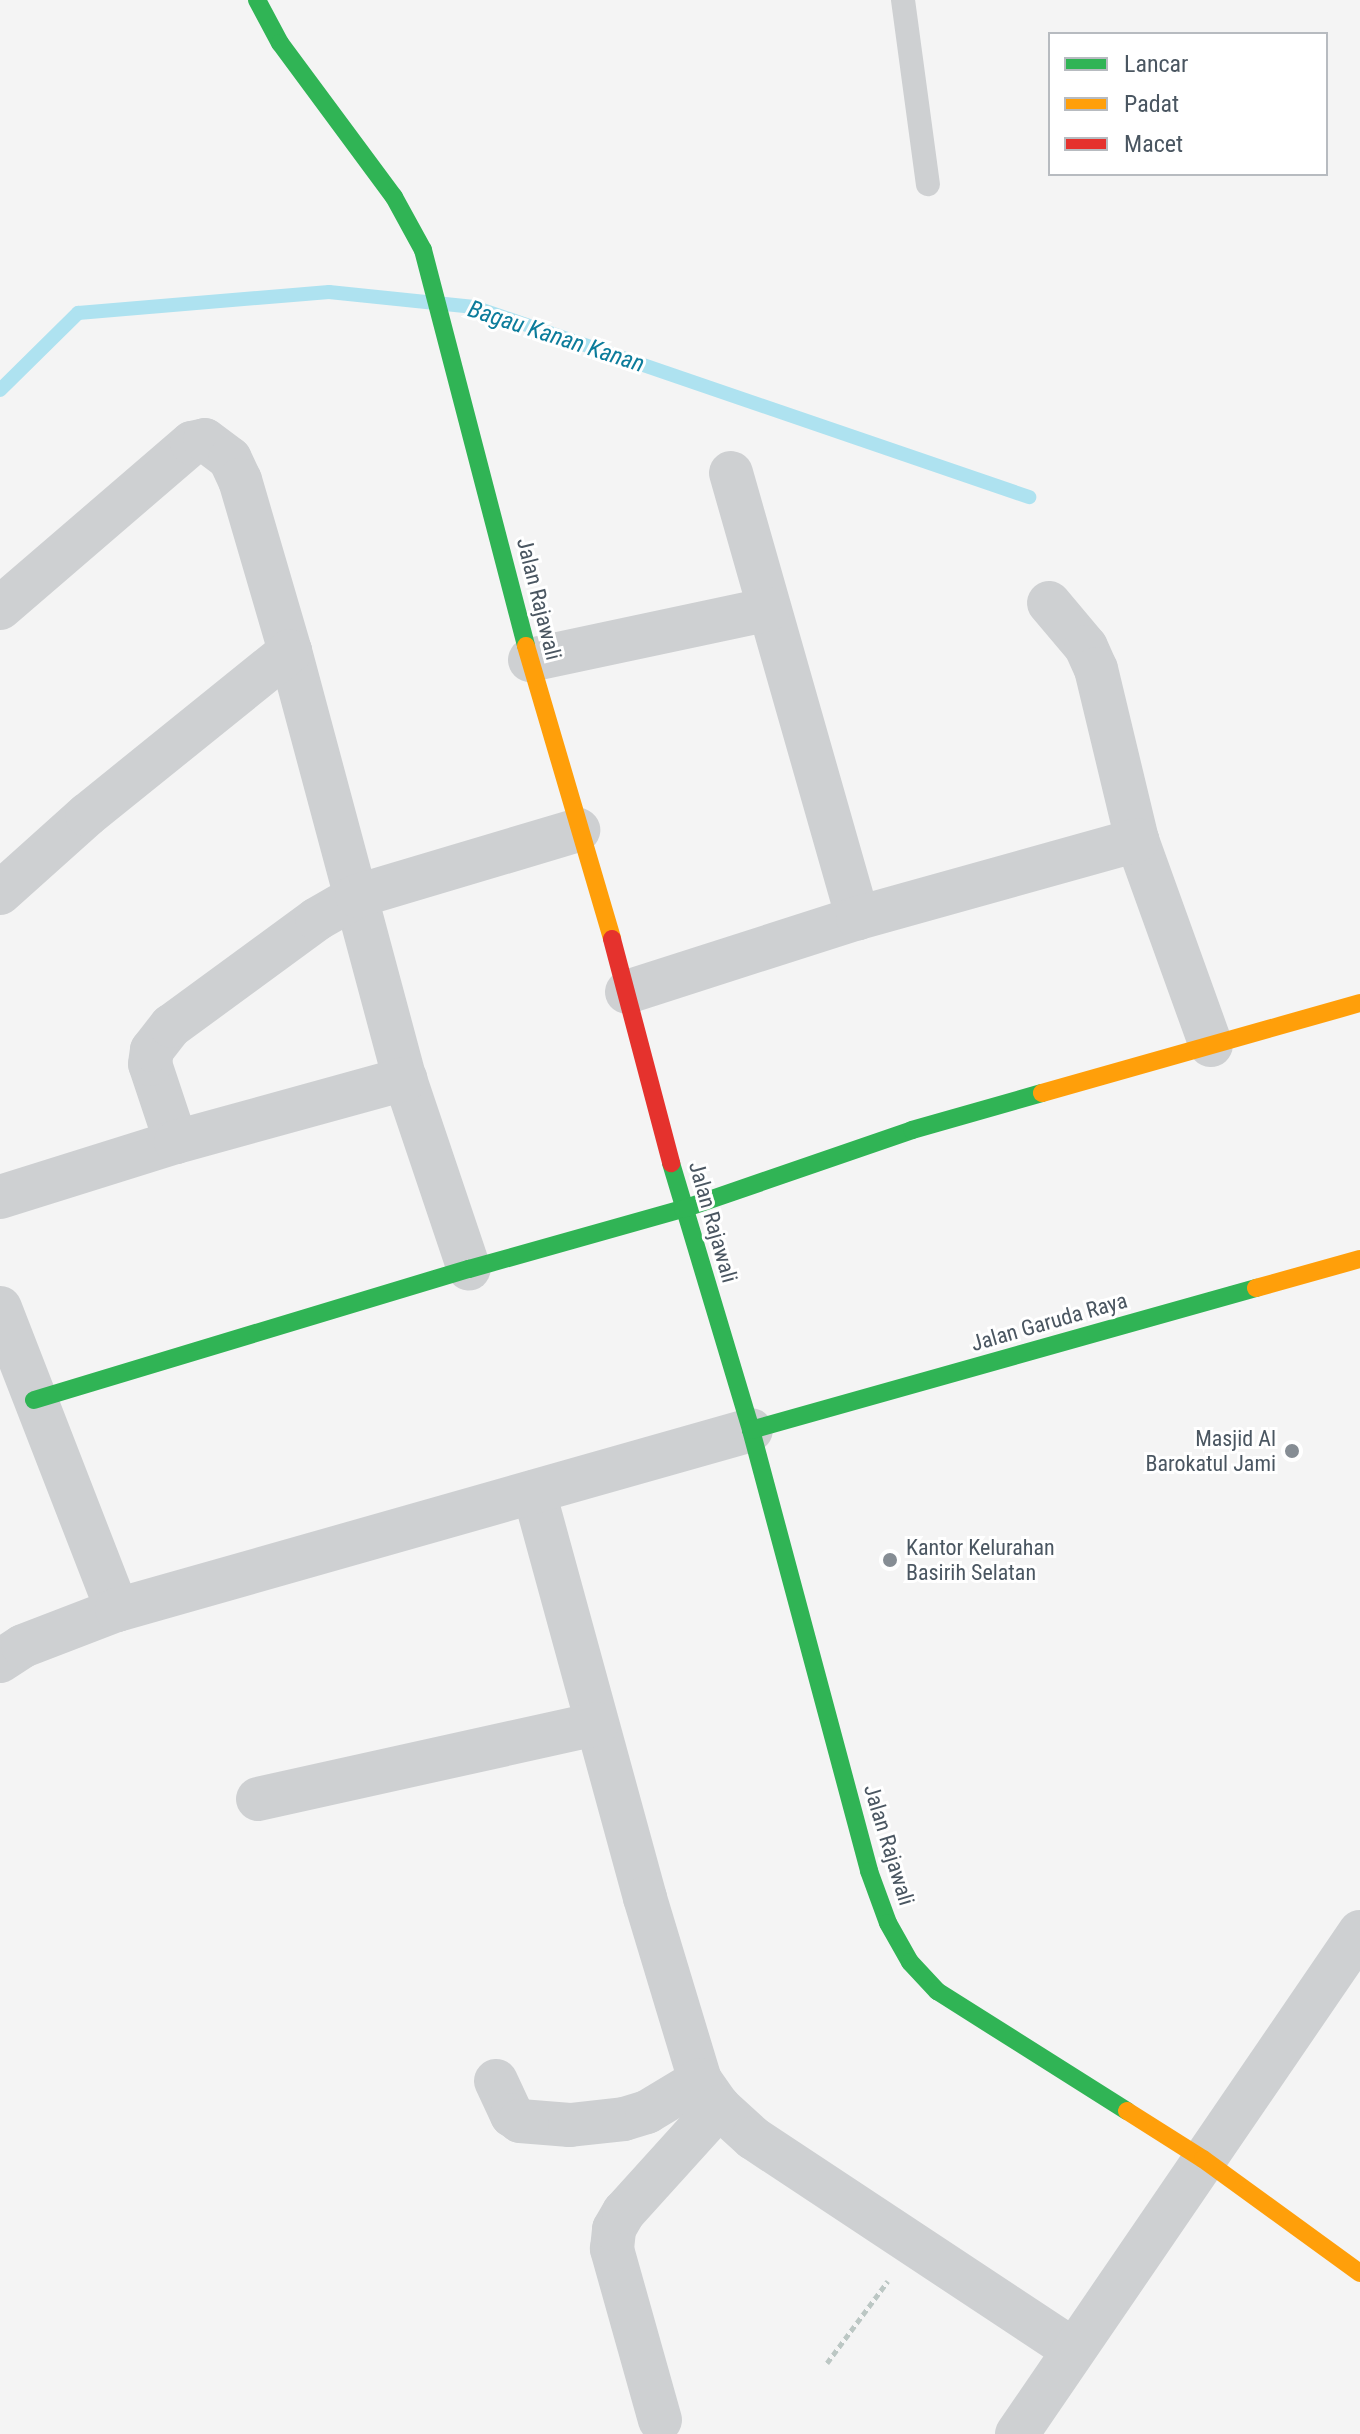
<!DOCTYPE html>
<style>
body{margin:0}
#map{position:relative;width:1360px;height:2434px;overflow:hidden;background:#f4f4f4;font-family:"Roboto Condensed",sans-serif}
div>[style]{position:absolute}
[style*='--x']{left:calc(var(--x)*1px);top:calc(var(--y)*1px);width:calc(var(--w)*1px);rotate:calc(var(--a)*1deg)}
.stream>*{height:14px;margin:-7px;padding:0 7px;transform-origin:7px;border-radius:7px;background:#aee2f0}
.path>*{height:5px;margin-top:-2.5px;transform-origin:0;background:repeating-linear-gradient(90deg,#bcc7c4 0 6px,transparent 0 10px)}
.lane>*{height:24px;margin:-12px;padding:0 12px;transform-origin:12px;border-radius:12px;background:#ced0d2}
.street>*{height:44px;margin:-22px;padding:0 22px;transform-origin:22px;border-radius:22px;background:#ced0d2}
.fast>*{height:18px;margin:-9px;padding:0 9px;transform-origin:9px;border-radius:9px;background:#30b455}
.slow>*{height:18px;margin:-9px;padding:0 9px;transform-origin:9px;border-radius:9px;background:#ff9f0a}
.jam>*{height:18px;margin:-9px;padding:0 9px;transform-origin:9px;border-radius:9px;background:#e5322d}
.dots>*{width:22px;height:22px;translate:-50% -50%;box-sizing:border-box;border:4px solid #fff;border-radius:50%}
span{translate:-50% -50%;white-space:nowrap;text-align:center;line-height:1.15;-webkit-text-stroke:6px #fff;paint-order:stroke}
.street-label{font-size:22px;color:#4a5661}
.poi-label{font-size:22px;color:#4a5661}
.right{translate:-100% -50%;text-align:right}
.left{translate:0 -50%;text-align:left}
.water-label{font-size:24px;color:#0c7c9b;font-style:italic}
.legend{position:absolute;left:1048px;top:32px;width:280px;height:144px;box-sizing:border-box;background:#fff;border:2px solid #b7bbc0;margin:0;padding:10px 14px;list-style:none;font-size:24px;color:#4a5661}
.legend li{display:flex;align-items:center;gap:16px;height:40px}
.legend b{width:40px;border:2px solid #b7bbc0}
</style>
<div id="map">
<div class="stream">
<div style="--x:0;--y:390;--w:110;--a:-44.6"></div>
<div style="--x:78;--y:313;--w:252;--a:-4.8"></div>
<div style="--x:329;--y:292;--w:146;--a:5.9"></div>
<div style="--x:474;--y:307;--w:587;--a:18.9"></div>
</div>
<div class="path">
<div style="--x:827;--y:2363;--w:102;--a:-53.4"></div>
</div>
<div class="lane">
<div style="--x:903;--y:0;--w:186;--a:82.3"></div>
</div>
<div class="street">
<div style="--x:731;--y:473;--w:463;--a:74.1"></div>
<div style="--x:1049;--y:603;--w:57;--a:49.9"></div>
<div style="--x:1086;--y:647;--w:24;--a:66"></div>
<div style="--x:1096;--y:669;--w:176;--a:76.5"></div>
<div style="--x:1137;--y:840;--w:218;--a:70.2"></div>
<div style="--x:0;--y:608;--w:253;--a:-40.7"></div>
<div style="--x:192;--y:443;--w:13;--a:-13"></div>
<div style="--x:205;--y:440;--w:31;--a:37"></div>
<div style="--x:230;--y:459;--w:23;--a:65"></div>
<div style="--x:240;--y:480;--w:178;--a:73.7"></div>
<div style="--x:290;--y:651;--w:443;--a:75"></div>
<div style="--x:405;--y:1079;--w:200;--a:71.4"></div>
<div style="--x:530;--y:660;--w:244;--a:-12"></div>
<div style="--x:0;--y:893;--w:117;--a:-41.9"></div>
<div style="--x:87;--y:815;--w:261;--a:-38.9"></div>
<div style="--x:627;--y:992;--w:243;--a:-17.8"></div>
<div style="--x:858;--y:918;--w:290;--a:-15.6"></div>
<div style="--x:176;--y:1142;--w:82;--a:-108.4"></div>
<div style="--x:150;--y:1064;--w:14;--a:-82"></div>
<div style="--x:152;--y:1050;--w:31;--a:-52"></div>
<div style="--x:171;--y:1026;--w:181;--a:-36.2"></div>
<div style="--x:317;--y:919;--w:46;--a:-29.9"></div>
<div style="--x:357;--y:896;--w:231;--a:-16.6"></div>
<div style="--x:0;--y:1197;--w:184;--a:-17.4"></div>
<div style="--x:176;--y:1142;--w:238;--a:-15.4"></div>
<div style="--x:0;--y:1308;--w:324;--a:68.8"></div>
<div style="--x:534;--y:1492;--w:421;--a:74.7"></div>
<div style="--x:645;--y:1898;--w:190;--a:73.2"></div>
<div style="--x:700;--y:2080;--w:33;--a:55"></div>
<div style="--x:719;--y:2107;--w:46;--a:42.4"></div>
<div style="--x:753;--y:2138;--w:384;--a:33.5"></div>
<div style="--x:0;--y:1661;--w:27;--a:-33"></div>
<div style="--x:23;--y:1646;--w:101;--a:-21"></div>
<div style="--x:117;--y:1610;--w:659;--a:-15.85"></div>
<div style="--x:258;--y:1799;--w:347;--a:-12.5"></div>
<div style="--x:496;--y:2081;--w:38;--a:65"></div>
<div style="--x:512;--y:2115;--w:10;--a:37"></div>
<div style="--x:520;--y:2121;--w:50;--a:4.6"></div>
<div style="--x:570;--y:2125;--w:54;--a:-6.3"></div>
<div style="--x:624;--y:2119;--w:24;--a:-17"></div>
<div style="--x:647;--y:2112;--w:62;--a:-31.1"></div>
<div style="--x:660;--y:2420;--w:178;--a:-105.7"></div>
<div style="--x:612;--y:2249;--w:20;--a:-84"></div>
<div style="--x:614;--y:2229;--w:20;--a:-60"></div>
<div style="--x:624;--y:2212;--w:142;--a:-47.9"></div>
<div style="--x:1017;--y:2434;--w:608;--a:-55.66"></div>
</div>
<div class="fast">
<div style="--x:257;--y:0;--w:49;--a:61.9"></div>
<div style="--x:280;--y:43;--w:192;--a:53.5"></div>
<div style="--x:394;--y:197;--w:60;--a:61.3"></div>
<div style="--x:423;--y:250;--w:409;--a:75.4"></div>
<div style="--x:671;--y:1163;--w:279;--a:73.3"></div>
<div style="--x:751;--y:1430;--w:457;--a:75"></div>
<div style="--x:869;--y:1871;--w:55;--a:69.9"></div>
<div style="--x:888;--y:1923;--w:45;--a:60.6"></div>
<div style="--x:910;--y:1962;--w:40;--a:47"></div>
<div style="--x:937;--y:1991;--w:225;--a:32.3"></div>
<div style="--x:34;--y:1400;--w:454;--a:-16.8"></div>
<div style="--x:469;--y:1269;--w:222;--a:-15.7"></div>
<div style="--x:683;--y:1209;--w:242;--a:-19"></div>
<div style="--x:912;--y:1130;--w:135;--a:-15.9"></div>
<div style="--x:751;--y:1430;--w:525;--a:-15.71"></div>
</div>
<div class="slow">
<div style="--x:526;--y:646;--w:305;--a:73.6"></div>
<div style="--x:1042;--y:1093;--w:330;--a:-15.8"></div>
<div style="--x:1256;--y:1288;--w:108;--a:-15.6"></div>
<div style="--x:1127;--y:2111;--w:90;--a:32.3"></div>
<div style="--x:1203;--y:2159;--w:194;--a:36"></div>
</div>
<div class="jam">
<div style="--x:612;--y:939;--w:232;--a:75.2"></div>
</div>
<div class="dots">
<div style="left:1292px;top:1451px;background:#868d94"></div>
<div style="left:890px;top:1560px;background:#868d94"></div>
</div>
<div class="street-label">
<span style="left:539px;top:599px;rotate:76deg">Jalan Rajawali</span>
<span style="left:713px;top:1222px;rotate:74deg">Jalan Rajawali</span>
<span style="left:1049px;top:1322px;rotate:-16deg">Jalan Garuda Raya</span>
<span style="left:889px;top:1845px;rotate:73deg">Jalan Rajawali</span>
</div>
<div class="poi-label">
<span class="right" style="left:1276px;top:1451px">Masjid Al<br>Barokatul Jami</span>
<span class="left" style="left:906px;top:1560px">Kantor Kelurahan<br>Basirih Selatan</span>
</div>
<div class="water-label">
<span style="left:556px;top:337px;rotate:18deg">Bagau Kanan Kanan</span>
</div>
<ul class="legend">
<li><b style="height:10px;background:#30b455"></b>Lancar</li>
<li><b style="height:10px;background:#ff9f0a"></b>Padat</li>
<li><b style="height:10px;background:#e5322d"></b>Macet</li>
</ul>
</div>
